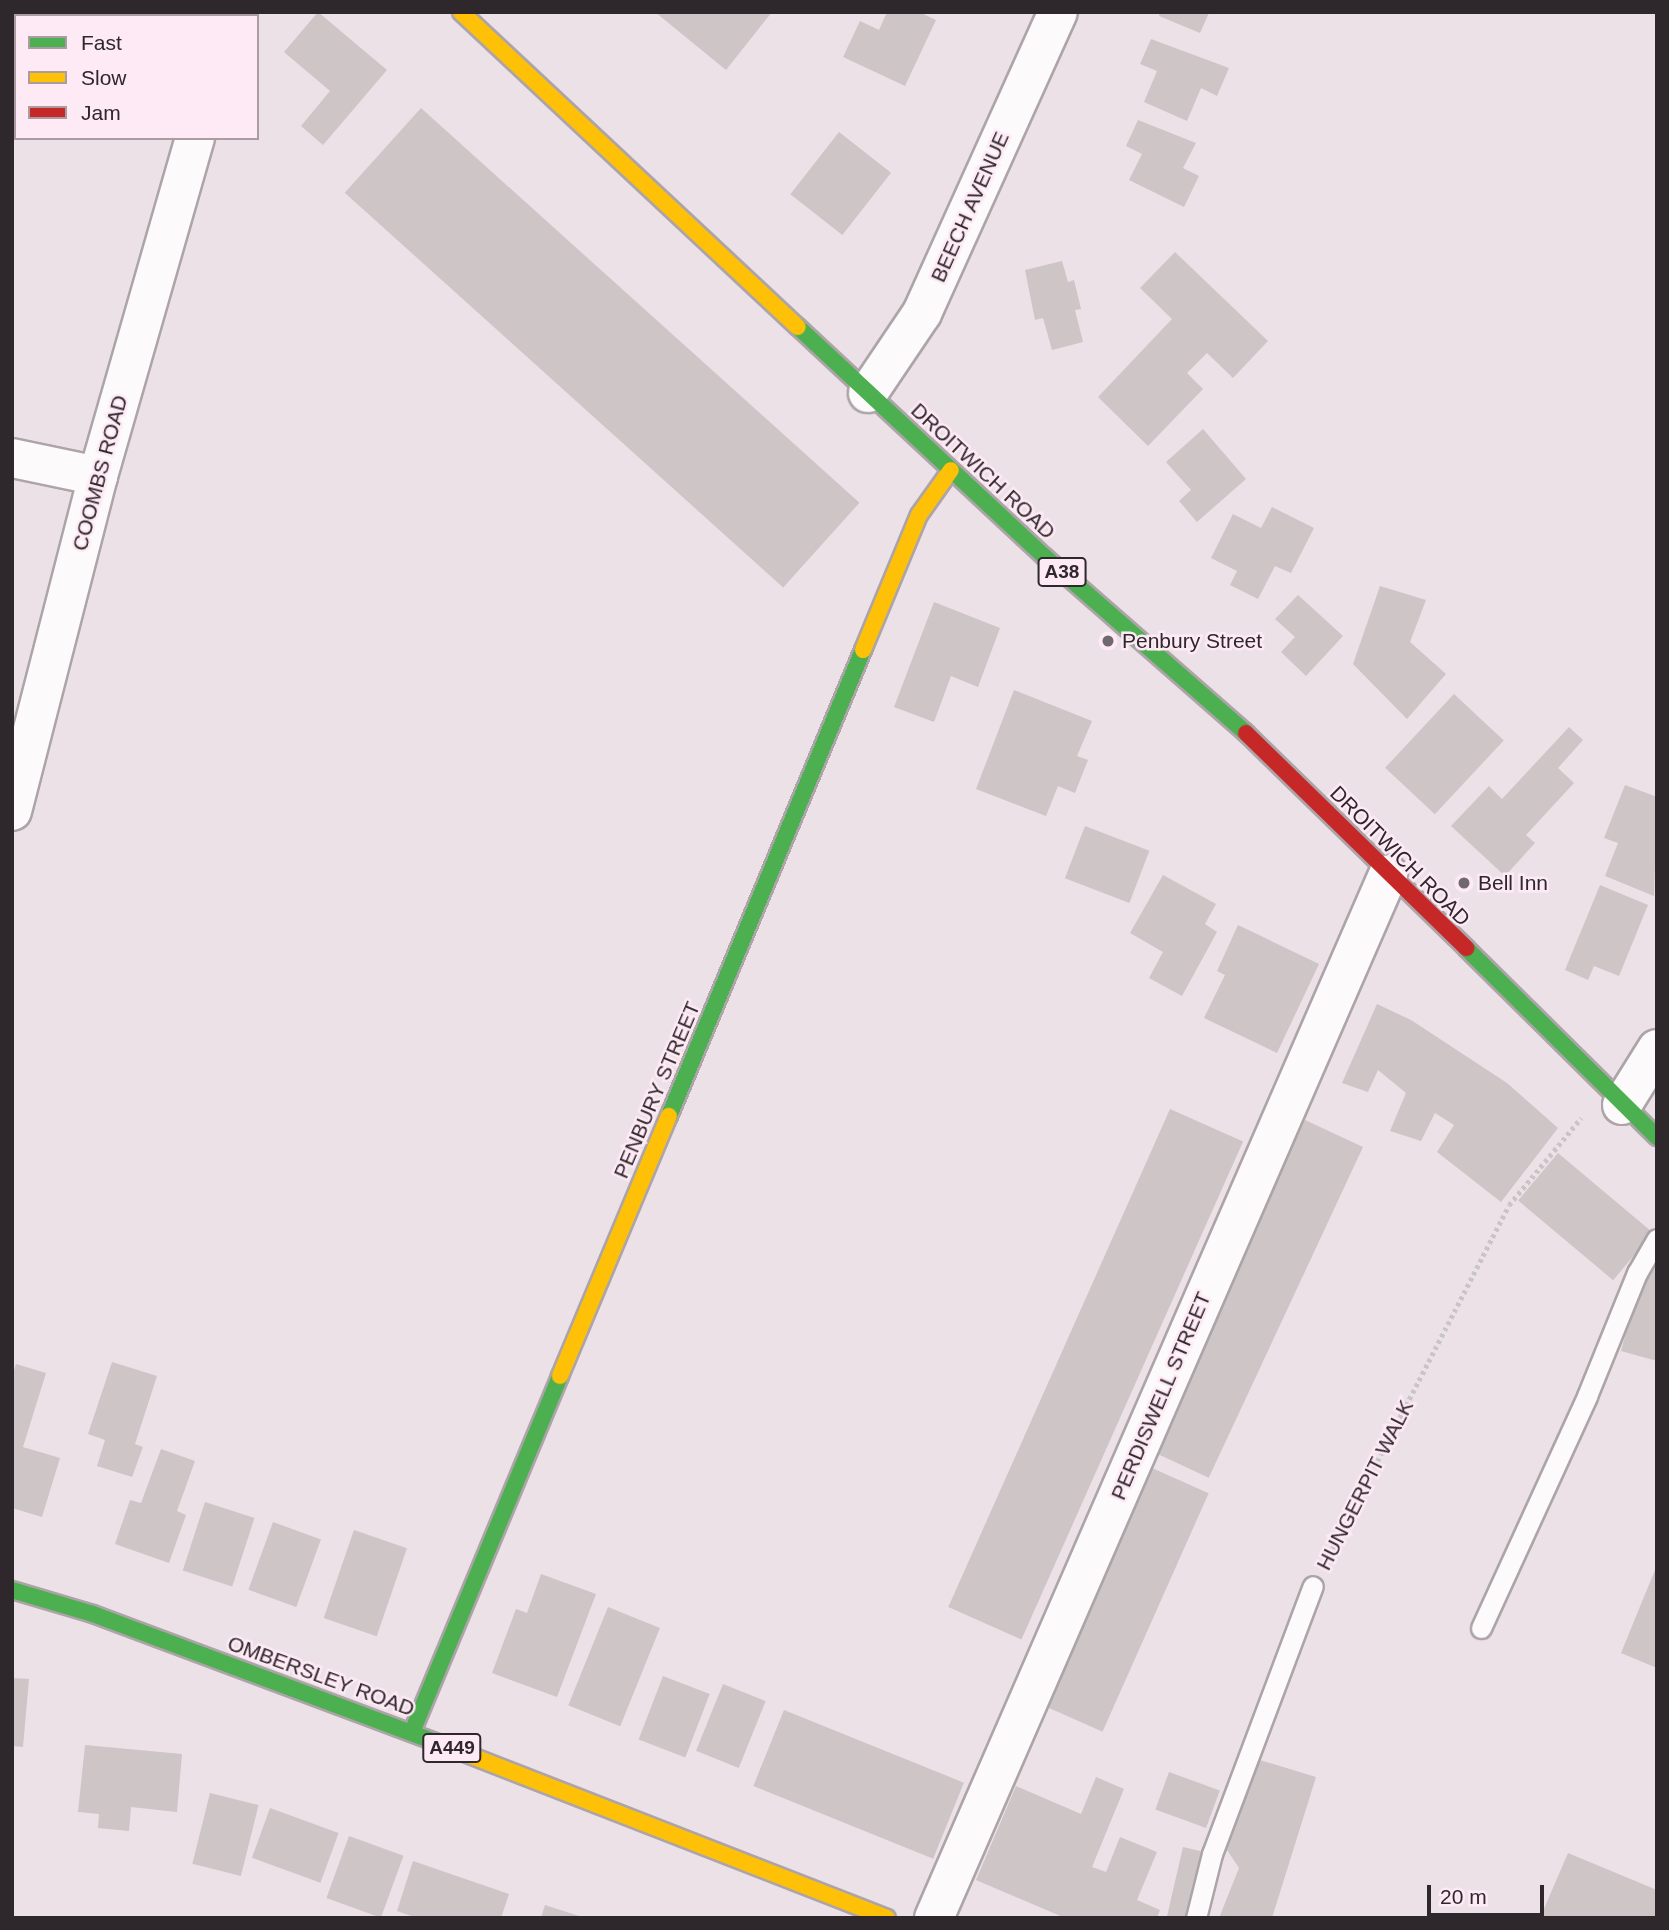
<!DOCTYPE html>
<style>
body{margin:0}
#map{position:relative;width:1669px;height:1930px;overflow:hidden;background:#ece1e6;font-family:Helvetica,sans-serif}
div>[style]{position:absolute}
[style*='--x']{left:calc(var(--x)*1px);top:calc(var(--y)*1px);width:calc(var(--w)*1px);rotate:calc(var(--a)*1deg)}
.building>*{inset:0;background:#cec5c7;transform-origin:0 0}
.path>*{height:4.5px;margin-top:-2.25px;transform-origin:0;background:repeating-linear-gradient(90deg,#c9c5c7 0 3.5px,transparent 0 7px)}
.roads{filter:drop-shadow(2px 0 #aca4a8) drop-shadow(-2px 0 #aca4a8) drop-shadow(0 2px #aca4a8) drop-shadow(0 -2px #aca4a8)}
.lane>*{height:19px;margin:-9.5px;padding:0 9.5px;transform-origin:9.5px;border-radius:9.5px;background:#fcfafb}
.street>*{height:38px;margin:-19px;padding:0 19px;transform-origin:19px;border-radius:19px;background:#fcfafb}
.fast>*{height:16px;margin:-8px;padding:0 8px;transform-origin:8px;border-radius:8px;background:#4caf50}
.slow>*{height:16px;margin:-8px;padding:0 8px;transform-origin:8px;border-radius:8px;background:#ffc107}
.jam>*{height:16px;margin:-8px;padding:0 8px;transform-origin:8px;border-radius:8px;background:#c62828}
.dots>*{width:19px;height:19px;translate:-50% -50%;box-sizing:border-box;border:4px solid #feeaf4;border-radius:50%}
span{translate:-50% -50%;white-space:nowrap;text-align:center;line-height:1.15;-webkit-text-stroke:5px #feeaf4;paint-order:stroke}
.shield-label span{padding:2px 5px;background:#feeaf4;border:2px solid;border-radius:5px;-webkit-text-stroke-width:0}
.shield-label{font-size:19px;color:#2e272b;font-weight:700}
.street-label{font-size:21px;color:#2e272b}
.poi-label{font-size:21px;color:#2e272b}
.left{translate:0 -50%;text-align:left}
.frame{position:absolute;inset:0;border:14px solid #2e272b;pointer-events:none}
.legend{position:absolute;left:14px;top:14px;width:245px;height:126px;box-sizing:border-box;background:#feeaf4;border:2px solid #ab9ca4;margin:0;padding:9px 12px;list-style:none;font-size:21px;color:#2e272b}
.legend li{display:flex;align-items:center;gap:14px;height:35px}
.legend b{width:35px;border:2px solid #ab9ca4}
.scale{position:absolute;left:1427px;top:1885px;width:117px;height:32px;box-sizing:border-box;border:4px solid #2e272b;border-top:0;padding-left:9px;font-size:21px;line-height:24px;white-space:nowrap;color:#2e272b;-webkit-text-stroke:5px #feeaf4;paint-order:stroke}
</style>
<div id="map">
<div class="building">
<div style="clip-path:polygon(318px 12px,387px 70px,323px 145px,301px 126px,330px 91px,284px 52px)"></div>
<div style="clip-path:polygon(655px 12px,772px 12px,726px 70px)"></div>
<div style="clip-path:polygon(887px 12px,919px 12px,936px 20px,905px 86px,843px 57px,860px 21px,879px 30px)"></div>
<div style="clip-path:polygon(1160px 12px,1216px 12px,1209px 13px,1200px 33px,1159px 16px)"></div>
<div style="clip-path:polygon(1151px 39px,1229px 68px,1217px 96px,1201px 88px,1187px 121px,1144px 102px,1157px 71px,1140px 64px)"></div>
<div style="left:421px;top:108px;width:590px;height:114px;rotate:42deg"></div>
<div style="clip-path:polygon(1138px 120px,1196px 143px,1183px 168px,1199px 176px,1184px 207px,1129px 180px,1142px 154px,1126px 146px)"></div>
<div style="left:839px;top:132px;width:66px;height:79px;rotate:38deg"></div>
<div style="clip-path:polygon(1175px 252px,1268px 341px,1233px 378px,1207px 353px,1187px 373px,1203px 389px,1148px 446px,1098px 397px,1172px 319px,1140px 288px)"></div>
<div style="clip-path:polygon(1062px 261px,1068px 282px,1074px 280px,1081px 309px,1075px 310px,1083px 342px,1052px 350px,1043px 318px,1035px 320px,1025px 270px)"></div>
<div style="clip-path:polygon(1203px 429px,1246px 479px,1197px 522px,1179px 501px,1191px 490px,1166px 462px)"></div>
<div style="clip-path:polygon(1272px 507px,1314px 528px,1291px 573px,1275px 566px,1258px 599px,1230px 585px,1237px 571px,1211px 558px,1233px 514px,1261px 528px)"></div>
<div style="clip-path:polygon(1380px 586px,1426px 600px,1410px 642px,1446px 674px,1407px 719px,1353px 664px)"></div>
<div style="clip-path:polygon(1298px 595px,1343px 636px,1306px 676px,1281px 652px,1295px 637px,1275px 619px)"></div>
<div style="clip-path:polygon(934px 602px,1000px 628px,978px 687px,951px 676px,934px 722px,894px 707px)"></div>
<div style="clip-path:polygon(1014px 690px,1092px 721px,1077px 756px,1088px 760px,1075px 793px,1058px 786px,1046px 816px,976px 789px)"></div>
<div style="left:1454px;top:694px;width:68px;height:101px;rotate:43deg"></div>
<div style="clip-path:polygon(1569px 727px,1583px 740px,1558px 768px,1574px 783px,1526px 835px,1535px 843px,1505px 876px,1451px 826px,1489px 786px,1502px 799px)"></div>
<div style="clip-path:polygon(1625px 785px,1657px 797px,1654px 896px,1605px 876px,1618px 843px,1604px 838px)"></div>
<div style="left:1085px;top:826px;width:69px;height:56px;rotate:21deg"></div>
<div style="clip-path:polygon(1163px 875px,1216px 904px,1205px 924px,1217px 932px,1182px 996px,1149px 978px,1163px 952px,1130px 933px)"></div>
<div style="clip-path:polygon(1600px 885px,1648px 905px,1619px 976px,1594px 966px,1588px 980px,1565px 970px)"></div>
<div style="clip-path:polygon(1238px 925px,1319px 964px,1277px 1053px,1204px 1018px,1225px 975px,1217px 971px)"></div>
<div style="clip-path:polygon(1377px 1004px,1411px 1020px,1507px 1083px,1558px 1128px,1501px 1202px,1437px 1152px,1454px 1125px,1435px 1113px,1421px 1141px,1390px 1131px,1406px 1093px,1378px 1070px,1368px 1092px,1342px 1083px)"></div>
<div style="left:1170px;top:1109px;width:80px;height:545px;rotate:24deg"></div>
<div style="left:1305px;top:1120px;width:64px;height:365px;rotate:25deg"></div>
<div style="left:1558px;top:1153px;width:124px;height:62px;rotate:40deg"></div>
<div style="clip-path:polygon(1657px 1266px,1657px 1361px,1621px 1351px,1637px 1291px)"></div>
<div style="clip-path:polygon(112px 1362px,157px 1376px,135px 1444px,143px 1447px,132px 1477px,97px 1466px,105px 1440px,88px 1434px)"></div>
<div style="clip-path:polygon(16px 1364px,46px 1373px,23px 1447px,60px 1458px,42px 1517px,12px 1508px,12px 1377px)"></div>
<div style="clip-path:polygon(161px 1449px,195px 1461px,177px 1511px,186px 1515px,169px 1563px,115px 1544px,130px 1500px,141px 1503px)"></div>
<div style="left:1152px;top:1468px;width:62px;height:261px;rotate:24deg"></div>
<div style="left:205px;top:1502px;width:52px;height:72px;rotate:18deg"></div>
<div style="left:273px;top:1522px;width:51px;height:72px;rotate:20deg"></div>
<div style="left:354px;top:1530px;width:56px;height:93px;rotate:19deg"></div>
<div style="clip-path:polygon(1657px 1565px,1657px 1668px,1621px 1653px)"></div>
<div style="clip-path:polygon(541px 1574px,596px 1594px,557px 1697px,492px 1673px,516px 1609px,527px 1613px)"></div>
<div style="left:608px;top:1607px;width:56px;height:106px;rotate:22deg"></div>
<div style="left:663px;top:1676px;width:50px;height:68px;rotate:21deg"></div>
<div style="clip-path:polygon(12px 1678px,29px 1679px,23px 1747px,12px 1746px)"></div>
<div style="left:723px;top:1684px;width:46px;height:72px;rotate:22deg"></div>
<div style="left:784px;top:1710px;width:194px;height:82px;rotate:22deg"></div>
<div style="clip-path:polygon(85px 1745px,182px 1754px,177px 1812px,131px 1807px,129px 1831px,98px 1828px,99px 1814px,78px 1812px)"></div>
<div style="clip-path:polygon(1250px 1757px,1316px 1777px,1272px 1918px,1219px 1918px,1239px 1868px,1221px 1841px)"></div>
<div style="left:1169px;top:1772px;width:54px;height:40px;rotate:20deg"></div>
<div style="clip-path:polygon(1096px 1777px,1124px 1789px,1092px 1867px,1106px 1872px,1120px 1837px,1157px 1852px,1137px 1900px,1160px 1910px,1157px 1918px,1065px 1918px,976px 1880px,1016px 1786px,1081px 1814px)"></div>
<div style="left:210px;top:1793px;width:50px;height:73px;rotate:14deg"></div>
<div style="left:270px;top:1808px;width:73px;height:53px;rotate:20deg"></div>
<div style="left:349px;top:1836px;width:58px;height:66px;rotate:20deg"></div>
<div style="left:1183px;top:1847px;width:22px;height:73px;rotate:13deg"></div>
<div style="clip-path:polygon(1568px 1853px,1657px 1890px,1657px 1918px,1540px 1918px)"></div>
<div style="clip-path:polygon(413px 1861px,509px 1894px,501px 1918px,417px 1918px,397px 1911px)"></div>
<div style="clip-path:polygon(545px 1905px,582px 1917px,582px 1918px,541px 1918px)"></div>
</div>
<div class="path">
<div style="--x:1326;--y:1561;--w:400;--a:-62.8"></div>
<div style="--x:1509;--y:1205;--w:113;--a:-50.4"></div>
</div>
<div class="roads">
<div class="lane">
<div style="--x:1481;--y:1628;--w:255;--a:-65.4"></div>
<div style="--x:1587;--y:1396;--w:133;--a:-67.9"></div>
<div style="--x:1637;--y:1273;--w:39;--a:-60"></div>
<div style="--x:1196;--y:1918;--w:66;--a:-76"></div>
<div style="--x:1212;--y:1854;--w:286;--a:-69.4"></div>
</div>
<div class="street">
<div style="--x:230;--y:16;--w:4;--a:-76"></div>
<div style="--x:868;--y:393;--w:97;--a:-56"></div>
<div style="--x:922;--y:313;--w:330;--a:-65.7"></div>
<div style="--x:12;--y:458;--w:88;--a:11.8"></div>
<div style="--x:12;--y:811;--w:346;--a:-75.6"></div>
<div style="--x:98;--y:476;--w:352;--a:-74"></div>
<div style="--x:1622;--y:1105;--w:66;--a:-58"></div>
<div style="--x:934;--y:1918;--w:1138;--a:-66.48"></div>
</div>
<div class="fast">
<div style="--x:798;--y:327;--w:338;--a:43"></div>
<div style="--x:1045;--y:557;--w:267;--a:41.2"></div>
<div style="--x:1466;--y:948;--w:269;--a:44.7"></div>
<div style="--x:669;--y:1116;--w:505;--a:-67.4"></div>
<div style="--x:12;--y:1590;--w:84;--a:16.5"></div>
<div style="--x:93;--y:1614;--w:391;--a:20.5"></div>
<div style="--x:412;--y:1732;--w:386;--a:-67.4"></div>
</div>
<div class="slow">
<div style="--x:461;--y:12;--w:461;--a:43.1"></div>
<div style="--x:863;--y:650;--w:146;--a:-67.5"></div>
<div style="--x:919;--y:515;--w:55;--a:-54.6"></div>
<div style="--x:560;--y:1376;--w:282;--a:-67.3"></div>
<div style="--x:459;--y:1751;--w:459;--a:21.3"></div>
</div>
<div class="jam">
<div style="--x:1246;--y:733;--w:308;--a:44.3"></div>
</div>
</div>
<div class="dots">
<div style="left:1108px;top:641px;background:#70686c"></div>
<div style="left:1464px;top:883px;background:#70686c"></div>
</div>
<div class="shield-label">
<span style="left:1062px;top:572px">A38</span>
<span style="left:452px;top:1748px">A449</span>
</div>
<div class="street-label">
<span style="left:970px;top:207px;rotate:-66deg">BEECH AVENUE</span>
<span style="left:983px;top:471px;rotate:43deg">DROITWICH ROAD</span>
<span style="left:100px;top:473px;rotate:-75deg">COOMBS ROAD</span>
<span style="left:1400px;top:856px;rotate:45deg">DROITWICH ROAD</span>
<span style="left:657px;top:1090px;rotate:-67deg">PENBURY STREET</span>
<span style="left:1161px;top:1396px;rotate:-67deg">PERDISWELL STREET</span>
<span style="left:1365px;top:1485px;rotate:-63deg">HUNGERPIT WALK</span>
<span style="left:321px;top:1676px;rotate:20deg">OMBERSLEY ROAD</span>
</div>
<div class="poi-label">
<span class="left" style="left:1122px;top:641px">Penbury Street</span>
<span class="left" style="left:1478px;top:883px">Bell Inn</span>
</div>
<div class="frame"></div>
<ul class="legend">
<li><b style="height:9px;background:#4caf50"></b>Fast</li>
<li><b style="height:9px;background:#ffc107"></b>Slow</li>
<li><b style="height:9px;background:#c62828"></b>Jam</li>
</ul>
<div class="scale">20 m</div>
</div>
